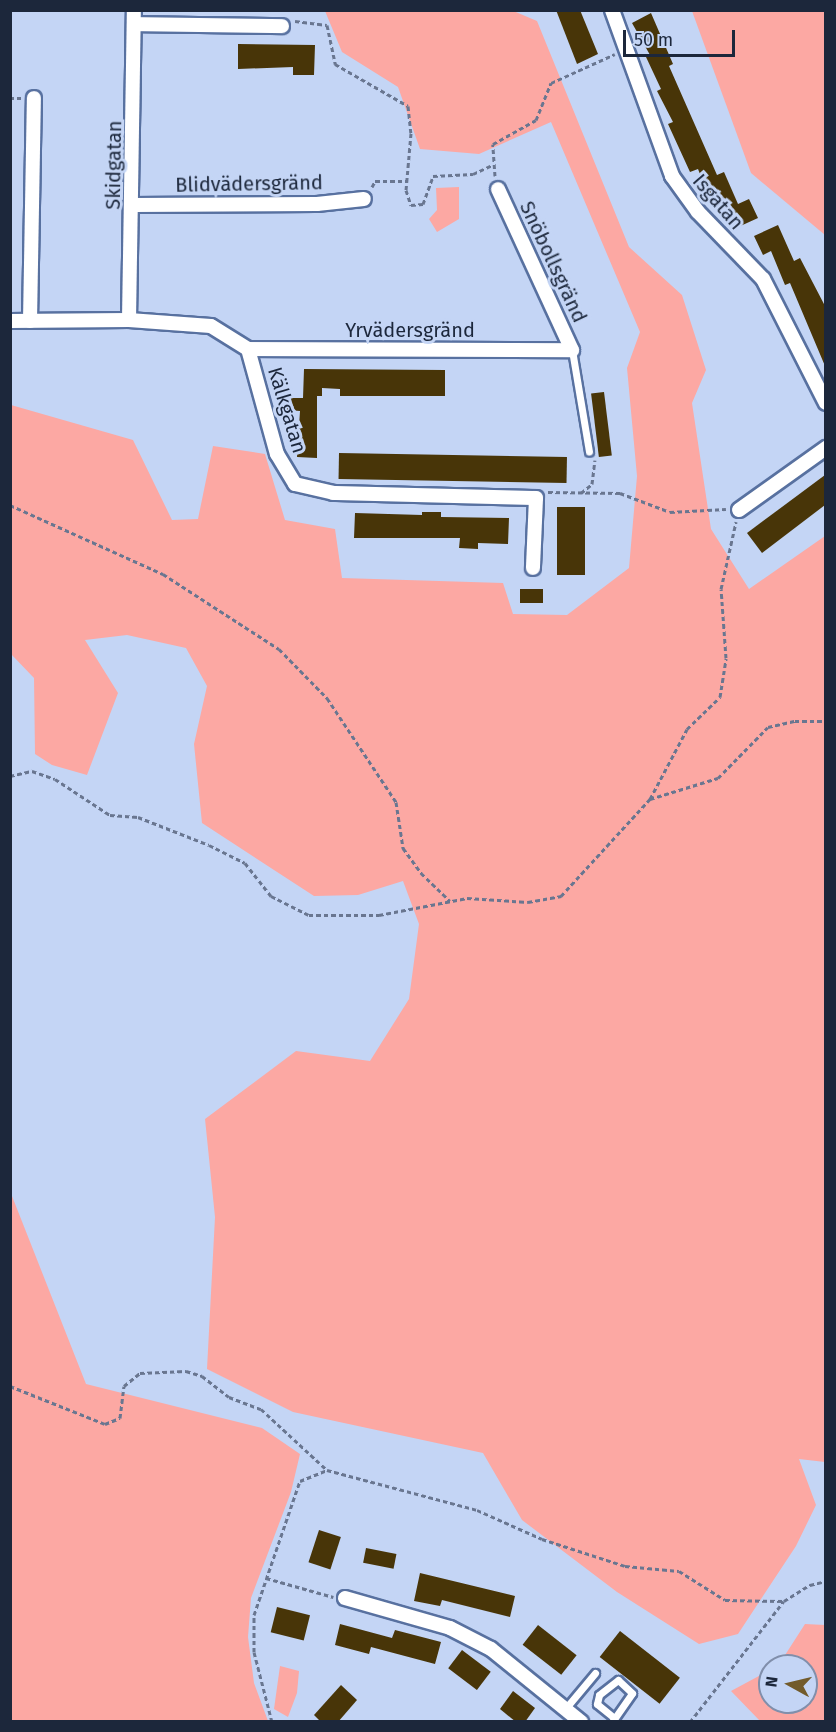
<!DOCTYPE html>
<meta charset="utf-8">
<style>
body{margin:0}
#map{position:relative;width:836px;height:1732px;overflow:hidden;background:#c4d5f5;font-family:"Fira Sans",sans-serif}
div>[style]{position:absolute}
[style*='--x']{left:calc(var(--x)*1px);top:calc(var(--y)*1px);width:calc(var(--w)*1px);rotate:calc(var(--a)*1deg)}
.green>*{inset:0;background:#fca8a3}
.building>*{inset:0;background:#483508;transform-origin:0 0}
.path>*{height:3px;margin-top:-1.5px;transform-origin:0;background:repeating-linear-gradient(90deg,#697690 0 4.5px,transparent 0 7.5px)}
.roads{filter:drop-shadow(2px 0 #5871a0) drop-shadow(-2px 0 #5871a0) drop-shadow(0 2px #5871a0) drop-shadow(0 -2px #5871a0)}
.lane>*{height:7px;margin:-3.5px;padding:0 3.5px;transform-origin:3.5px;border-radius:3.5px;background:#fff}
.street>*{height:14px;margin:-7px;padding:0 7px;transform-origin:7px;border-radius:7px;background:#fff}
span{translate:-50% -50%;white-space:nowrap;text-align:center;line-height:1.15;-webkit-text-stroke:6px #c4d5f5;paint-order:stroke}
.street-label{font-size:20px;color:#1c273b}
.frame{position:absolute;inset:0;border:12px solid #1c273b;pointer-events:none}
.north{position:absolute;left:758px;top:1654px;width:60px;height:60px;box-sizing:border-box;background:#c4d5f5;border:2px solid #818fab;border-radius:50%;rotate:278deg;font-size:16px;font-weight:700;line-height:24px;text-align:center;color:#1c273b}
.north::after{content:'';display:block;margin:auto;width:21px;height:27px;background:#725b2b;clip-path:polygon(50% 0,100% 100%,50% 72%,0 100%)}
.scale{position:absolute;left:623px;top:30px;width:112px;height:27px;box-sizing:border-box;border:3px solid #1c273b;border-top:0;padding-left:8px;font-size:18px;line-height:21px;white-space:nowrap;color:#1c273b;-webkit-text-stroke:4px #c4d5f5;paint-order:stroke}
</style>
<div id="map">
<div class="green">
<div style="clip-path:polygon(511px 10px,537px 21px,629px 247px,682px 295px,706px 370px,692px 403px,711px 529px,749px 589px,825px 536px,825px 1462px,799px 1459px,816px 1505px,796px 1546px,738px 1634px,699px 1644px,617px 1592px,522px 1520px,483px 1453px,293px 1412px,207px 1369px,215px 1217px,205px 1119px,296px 1051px,370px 1061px,409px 999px,419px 924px,403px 881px,358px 895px,314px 896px,202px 823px,194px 744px,207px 686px,186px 648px,127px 635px,85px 640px,118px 693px,87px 775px,52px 765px,35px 754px,34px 678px,11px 654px,11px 405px,133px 440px,172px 520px,198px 519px,213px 446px,265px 454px,285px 520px,335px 529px,342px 578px,503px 583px,513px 614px,567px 615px,629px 568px,637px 476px,627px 368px,640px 332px,551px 122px,479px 154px,420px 149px,398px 87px,342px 52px,325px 11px)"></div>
<div style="clip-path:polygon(692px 11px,825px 11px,825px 235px,751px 173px)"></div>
<div style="clip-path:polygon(459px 187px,459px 219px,437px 232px,429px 219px,437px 210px,436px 188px)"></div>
<div style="clip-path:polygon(10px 1191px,86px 1384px,262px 1428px,300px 1454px,291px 1492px,251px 1598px,248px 1637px,254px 1683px,268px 1721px,11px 1721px)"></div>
<div style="clip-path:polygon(805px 1624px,825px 1625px,825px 1721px,760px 1721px,731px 1691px,770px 1670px,770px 1702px,806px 1702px,806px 1666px,778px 1666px)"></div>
<div style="clip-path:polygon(280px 1666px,299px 1671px,297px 1693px,288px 1717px,274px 1709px)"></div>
</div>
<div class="building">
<div style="clip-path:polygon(556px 10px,580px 10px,598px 54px,577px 64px)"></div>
<div style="clip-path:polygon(651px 13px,673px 64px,669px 66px,717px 175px,724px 172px,738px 204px,749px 199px,758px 218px,736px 228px,721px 195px,710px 200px,698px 169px,690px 172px,668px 124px,673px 122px,657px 91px,661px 89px,646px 57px,650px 55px,632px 23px)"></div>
<div style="clip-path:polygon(238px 44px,315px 45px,314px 75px,293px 75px,293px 67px,238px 69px)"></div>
<div style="clip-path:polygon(778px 225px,794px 261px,800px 258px,825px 306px,825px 366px,790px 283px,785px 285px,771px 251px,763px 255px,754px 236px)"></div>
<div style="clip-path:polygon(304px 369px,445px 370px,445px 396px,340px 396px,340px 389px,322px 388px,322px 396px,317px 396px,317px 458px,297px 457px,300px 411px,287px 410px,287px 398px,303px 398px)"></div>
<div style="left:604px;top:392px;width:64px;height:13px;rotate:83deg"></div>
<div style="left:339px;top:453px;width:228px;height:26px;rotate:1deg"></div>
<div style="clip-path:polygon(825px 475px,825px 505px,762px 553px,747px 533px)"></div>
<div style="left:557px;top:507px;width:28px;height:68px"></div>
<div style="clip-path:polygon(422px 512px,441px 512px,441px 517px,509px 518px,508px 544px,478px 543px,478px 549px,459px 548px,460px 538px,354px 538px,355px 513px,422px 515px)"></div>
<div style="left:520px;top:589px;width:23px;height:14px"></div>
<div style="left:319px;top:1530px;width:23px;height:34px;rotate:18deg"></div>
<div style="left:366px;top:1548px;width:31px;height:15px;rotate:11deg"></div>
<div style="clip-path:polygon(420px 1573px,515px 1596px,510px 1617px,442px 1600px,440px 1606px,414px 1601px)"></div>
<div style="left:277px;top:1607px;width:34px;height:26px;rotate:14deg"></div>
<div style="clip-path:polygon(340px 1624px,392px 1638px,395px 1630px,441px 1642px,435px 1664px,371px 1647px,369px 1654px,335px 1645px)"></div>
<div style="left:538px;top:1625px;width:49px;height:25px;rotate:38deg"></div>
<div style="left:620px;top:1631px;width:76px;height:33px;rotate:38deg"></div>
<div style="left:462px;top:1650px;width:36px;height:23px;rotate:37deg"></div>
<div style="clip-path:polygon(341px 1685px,357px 1700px,338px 1722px,321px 1722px,314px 1715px)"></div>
<div style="clip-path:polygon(513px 1691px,535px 1708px,525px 1722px,516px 1722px,500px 1709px)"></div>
</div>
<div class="path">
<div style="--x:295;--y:21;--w:32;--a:7"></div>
<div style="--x:327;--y:25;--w:40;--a:78"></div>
<div style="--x:335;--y:64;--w:84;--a:29.9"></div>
<div style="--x:408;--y:106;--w:27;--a:84"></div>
<div style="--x:411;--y:133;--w:57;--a:95"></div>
<div style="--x:406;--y:190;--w:16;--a:72"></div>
<div style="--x:411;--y:205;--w:12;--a:-5"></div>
<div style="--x:423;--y:204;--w:30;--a:-70"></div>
<div style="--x:433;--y:176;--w:40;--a:-2.9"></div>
<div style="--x:473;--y:174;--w:21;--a:-25"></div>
<div style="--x:10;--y:98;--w:11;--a:0"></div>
<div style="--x:495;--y:176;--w:32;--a:-94"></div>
<div style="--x:493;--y:144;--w:49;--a:-29.2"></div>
<div style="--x:536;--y:120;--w:40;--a:-68"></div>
<div style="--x:551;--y:83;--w:70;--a:-24.4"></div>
<div style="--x:372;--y:187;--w:7;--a:-63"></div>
<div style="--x:375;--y:181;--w:32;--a:0"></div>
<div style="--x:548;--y:492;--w:72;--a:0.8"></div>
<div style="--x:620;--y:493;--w:53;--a:20.8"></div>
<div style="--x:670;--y:512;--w:56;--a:-3.1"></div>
<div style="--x:581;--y:493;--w:14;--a:-39"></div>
<div style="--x:592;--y:484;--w:24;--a:-83"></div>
<div style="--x:10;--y:505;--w:168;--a:24.3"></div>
<div style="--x:163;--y:574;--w:138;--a:32.9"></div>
<div style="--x:279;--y:649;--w:69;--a:45.6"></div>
<div style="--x:327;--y:698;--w:125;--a:56.4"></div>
<div style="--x:396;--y:802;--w:47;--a:81.3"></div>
<div style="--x:403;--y:848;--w:31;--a:54"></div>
<div style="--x:421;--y:873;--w:40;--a:44"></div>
<div style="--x:10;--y:776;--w:23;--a:-13"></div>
<div style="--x:32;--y:771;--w:24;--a:19"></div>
<div style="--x:55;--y:779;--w:66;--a:33.2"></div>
<div style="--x:110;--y:815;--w:28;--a:4"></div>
<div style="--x:138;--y:817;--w:76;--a:21.5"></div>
<div style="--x:209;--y:845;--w:40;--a:26.6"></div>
<div style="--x:245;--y:863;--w:42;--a:51.8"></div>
<div style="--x:271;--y:896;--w:42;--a:26.6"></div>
<div style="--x:309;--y:915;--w:70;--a:0"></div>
<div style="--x:379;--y:915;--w:90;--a:-10.9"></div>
<div style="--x:467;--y:898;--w:61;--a:3.8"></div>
<div style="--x:528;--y:902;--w:34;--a:-10"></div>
<div style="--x:561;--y:896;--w:132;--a:-47.5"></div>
<div style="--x:650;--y:799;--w:71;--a:-17.2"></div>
<div style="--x:718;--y:778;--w:71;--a:-45.6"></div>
<div style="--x:768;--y:727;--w:28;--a:-13"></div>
<div style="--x:795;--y:721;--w:31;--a:0"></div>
<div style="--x:650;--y:799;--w:79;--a:-62.1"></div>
<div style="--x:687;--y:729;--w:46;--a:-44.1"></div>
<div style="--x:720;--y:697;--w:39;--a:-81"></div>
<div style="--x:726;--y:658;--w:69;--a:-94.1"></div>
<div style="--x:721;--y:589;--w:69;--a:-77.4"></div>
<div style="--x:10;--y:1386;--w:102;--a:21.8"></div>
<div style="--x:105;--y:1424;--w:16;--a:-22"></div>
<div style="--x:120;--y:1418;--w:32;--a:-83"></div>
<div style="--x:124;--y:1386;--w:21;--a:-39"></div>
<div style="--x:140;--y:1373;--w:46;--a:-2.5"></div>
<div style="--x:186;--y:1371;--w:17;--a:17"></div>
<div style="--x:202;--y:1376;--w:34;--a:38"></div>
<div style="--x:229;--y:1397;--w:34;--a:21"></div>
<div style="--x:261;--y:1409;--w:90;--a:42.7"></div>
<div style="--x:266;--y:1578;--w:70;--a:15.8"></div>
<div style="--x:272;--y:1722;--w:72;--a:-104.4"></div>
<div style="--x:254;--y:1652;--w:37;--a:-90"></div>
<div style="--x:254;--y:1615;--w:142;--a:-71.1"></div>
<div style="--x:300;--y:1481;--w:29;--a:-22"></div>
<div style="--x:327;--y:1470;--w:155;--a:14.9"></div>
<div style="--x:477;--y:1510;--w:71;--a:24"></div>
<div style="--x:542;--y:1539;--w:87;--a:18"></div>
<div style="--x:625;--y:1566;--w:54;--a:5.3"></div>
<div style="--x:679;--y:1571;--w:54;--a:32.2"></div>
<div style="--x:725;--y:1600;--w:59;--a:1"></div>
<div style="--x:690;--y:1722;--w:153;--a:-52.2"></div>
<div style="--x:784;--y:1601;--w:31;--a:-32"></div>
<div style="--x:810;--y:1585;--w:16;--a:-14"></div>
</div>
<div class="roads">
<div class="lane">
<div style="--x:572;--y:350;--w:103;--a:80.5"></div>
<div style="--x:565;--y:1709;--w:47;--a:-50.2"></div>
<div style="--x:612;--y:1722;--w:35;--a:-55"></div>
<div style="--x:632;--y:1693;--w:19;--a:-137"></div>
<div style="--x:618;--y:1680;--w:24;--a:142"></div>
<div style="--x:599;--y:1695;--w:9;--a:103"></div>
<div style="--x:597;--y:1704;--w:22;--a:39"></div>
</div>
<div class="street">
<div style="--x:612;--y:10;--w:177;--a:70.1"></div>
<div style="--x:672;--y:176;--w:44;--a:54.2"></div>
<div style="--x:698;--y:212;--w:93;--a:45.9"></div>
<div style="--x:763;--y:279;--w:139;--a:63.1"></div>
<div style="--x:134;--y:24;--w:148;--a:0.8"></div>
<div style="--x:133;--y:205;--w:184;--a:-0.3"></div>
<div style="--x:317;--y:204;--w:47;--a:-6.1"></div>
<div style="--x:129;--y:320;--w:310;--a:-89.1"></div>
<div style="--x:10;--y:321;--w:119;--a:-0.5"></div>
<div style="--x:129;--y:320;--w:82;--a:4.2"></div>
<div style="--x:211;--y:326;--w:44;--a:31.9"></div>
<div style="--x:248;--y:349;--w:109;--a:74.6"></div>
<div style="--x:277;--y:454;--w:35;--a:59"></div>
<div style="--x:295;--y:484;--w:39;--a:13"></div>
<div style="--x:333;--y:493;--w:203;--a:1.4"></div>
<div style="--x:536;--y:498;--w:70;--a:92.5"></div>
<div style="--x:30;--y:321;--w:223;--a:-89"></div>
<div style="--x:248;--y:349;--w:324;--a:0.2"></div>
<div style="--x:572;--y:350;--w:177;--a:-114.7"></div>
<div style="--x:739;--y:510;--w:107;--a:-35.5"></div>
<div style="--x:345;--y:1598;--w:109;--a:15.9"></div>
<div style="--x:450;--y:1628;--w:46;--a:27.1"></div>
<div style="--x:491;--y:1649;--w:116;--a:39"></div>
</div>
</div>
<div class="street-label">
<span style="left:114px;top:165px;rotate:-89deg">Skidgatan</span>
<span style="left:249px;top:184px;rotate:-1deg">Blidvädersgränd</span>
<span style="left:718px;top:202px;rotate:49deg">Isgatan</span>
<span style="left:553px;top:262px;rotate:65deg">Snöbollsgränd</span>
<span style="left:410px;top:330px">Yrvädersgränd</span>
<span style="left:287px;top:410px;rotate:73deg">Kälkgatan</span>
</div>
<div class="frame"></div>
<div class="north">N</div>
<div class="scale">50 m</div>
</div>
